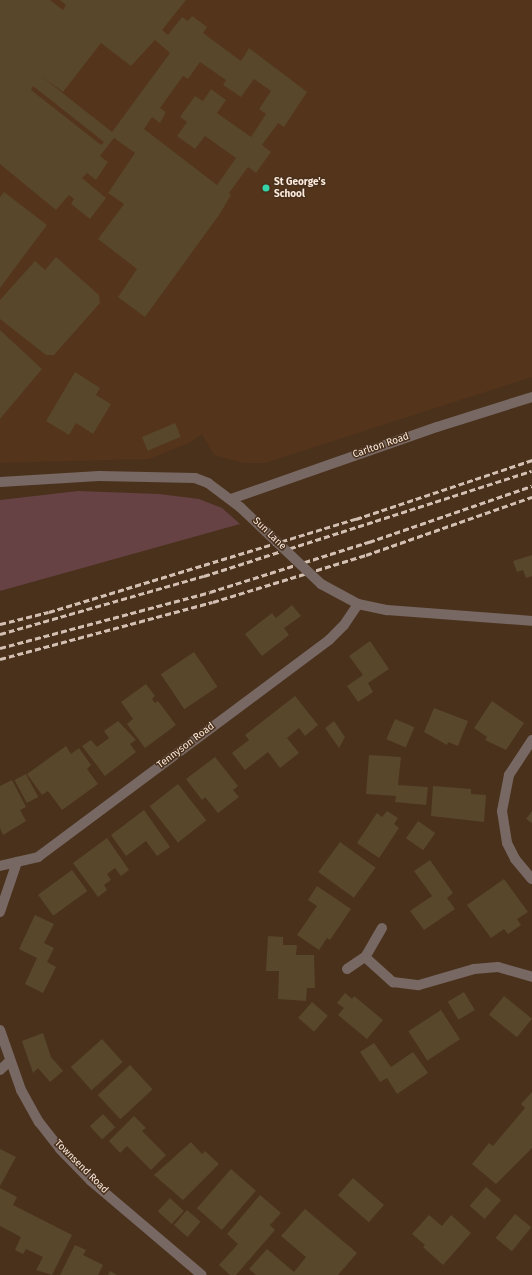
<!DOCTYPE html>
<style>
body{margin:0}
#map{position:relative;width:532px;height:1275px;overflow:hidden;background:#4a311c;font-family:"Fira Sans",sans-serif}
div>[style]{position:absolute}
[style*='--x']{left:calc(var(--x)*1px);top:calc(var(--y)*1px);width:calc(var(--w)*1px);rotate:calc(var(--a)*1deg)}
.built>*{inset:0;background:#54341a}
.green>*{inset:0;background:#674245}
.building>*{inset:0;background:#58472a;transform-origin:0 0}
.minor>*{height:10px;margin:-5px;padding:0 5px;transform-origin:5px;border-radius:5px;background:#786863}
.tertiary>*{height:10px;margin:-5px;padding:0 5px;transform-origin:5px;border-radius:5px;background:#786863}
.rail>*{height:3px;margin-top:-1.5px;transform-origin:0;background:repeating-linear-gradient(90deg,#d3c0b2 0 6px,transparent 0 9px)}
.tertiary-bridge>*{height:10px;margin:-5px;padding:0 5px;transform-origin:5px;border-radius:5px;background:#786863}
.dots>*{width:11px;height:11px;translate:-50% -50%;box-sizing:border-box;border:2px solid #4a311c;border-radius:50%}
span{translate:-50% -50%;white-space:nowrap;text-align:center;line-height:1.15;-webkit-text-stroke:3px #4a311c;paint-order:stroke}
.poi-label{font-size:10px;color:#fcebdf;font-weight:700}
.left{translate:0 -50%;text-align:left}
.street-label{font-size:10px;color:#fcebdf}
</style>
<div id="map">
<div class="built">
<div style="clip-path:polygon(0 0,532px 0,532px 377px,265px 463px,243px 463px,214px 455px,202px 434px,189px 443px,149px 459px,0 463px)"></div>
</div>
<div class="green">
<div style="clip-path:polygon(78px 491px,159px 494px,199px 499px,222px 508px,240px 524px,0 591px,0 500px)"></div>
</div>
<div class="building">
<div style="clip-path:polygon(evenodd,0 0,50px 0,63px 10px,66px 5px,60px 0,186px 0,162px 30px,168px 35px,182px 17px,188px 21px,192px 16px,207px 27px,203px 33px,241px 61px,249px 48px,307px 92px,284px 127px,278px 123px,262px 145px,271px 152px,256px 173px,248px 167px,229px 193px,231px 195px,219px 215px,145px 317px,118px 297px,137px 269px,98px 239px,124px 204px,108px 193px,135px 153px,114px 138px,100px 156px,108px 162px,96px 180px,87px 173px,82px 178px,106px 198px,90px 219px,71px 204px,74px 199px,69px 195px,56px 210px,0 164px,0 0,155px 40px,170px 53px,112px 132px,41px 76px,63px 92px,101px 43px,131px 66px,155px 40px,0 0,200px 62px,226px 80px,223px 85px,241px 97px,254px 79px,271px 91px,259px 109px,266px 114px,251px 137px,217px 113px,226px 100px,211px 89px,203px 101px,195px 96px,180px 117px,187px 122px,177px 136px,195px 149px,205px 136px,236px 158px,217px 185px,144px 129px,152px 117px,160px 123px,166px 112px,160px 108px,183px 76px,188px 79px,200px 62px,0 0,33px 86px,104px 142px,101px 145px,31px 90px,33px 86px)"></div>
<div style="clip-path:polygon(4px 192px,47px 225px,0 288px,0 197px)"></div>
<div style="clip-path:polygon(56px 257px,99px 295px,100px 303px,54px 355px,46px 355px,0 319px,0 300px,35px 261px,45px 270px)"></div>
<div style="clip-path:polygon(0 330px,42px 369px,0 419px)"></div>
<div style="clip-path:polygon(75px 372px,100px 388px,96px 395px,111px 404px,93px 434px,76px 423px,69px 435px,46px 421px)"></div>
<div style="left:175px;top:423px;width:15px;height:36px;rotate:67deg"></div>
<div style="clip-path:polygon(532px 555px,532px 576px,526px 578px,523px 570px,517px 572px,513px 561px)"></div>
<div style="clip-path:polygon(292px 605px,301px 616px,284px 628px,289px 635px,262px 656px,245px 634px,272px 613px,276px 618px)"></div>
<div style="clip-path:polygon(370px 641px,389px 669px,368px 683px,373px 692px,358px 702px,347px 686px,363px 675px,349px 656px)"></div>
<div style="left:194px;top:652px;width:42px;height:40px;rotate:56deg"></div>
<div style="clip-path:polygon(146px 684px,155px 696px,152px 699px,155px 703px,158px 701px,176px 725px,145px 748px,127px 724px,133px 719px,121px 702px)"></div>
<div style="clip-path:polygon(295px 696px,318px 725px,305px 736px,299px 728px,287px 738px,299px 753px,280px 768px,268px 752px,245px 770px,232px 753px,249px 740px,245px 735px)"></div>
<div style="clip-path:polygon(492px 701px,524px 723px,506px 750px,485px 740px,487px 737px,474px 728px)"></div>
<div style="clip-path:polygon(434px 708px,468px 721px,458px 746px,448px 742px,447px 745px,424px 732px)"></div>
<div style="left:395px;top:719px;width:21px;height:22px;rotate:23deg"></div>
<div style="clip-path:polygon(118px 721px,136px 740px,130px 744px,136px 752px,105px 776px,82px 746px,91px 740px,97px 747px,109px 738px,104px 731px)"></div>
<div style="clip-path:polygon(334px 721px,345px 737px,339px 748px,325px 728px)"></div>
<div style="clip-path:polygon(66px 746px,71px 754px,79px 748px,91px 765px,87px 769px,98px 784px,62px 810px,48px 791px,42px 795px,27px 774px)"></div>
<div style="clip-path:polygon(369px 755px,401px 757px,398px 785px,428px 787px,426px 805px,395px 802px,396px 796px,366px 794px)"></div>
<div style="clip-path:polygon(215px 757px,238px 786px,233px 790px,239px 797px,218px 813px,205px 797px,202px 800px,186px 779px)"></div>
<div style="left:26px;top:774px;width:26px;height:13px;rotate:62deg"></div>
<div style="clip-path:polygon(12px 780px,26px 807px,20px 810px,26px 821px,3px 835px,0 828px,0 786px)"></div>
<div style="left:178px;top:784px;width:46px;height:36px;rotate:52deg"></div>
<div style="clip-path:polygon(433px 786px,471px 789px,471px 794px,486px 795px,484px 822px,431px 816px)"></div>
<div style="clip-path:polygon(144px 810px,170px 847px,157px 856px,146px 841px,126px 856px,111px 835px)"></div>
<div style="clip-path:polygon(387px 811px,398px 818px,394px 824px,399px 828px,379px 858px,357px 843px,377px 813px,382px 817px)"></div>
<div style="clip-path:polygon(532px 811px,532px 823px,526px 819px)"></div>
<div style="left:418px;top:821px;width:21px;height:21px;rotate:35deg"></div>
<div style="clip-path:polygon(107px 838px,129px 870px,121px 876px,115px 868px,107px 874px,111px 880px,104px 885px,107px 890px,98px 897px,73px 863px)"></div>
<div style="left:340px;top:842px;width:44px;height:37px;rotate:36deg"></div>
<div style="clip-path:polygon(430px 860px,453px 893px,447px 898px,455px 909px,424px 930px,410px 911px,432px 896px,414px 871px)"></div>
<div style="left:72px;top:870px;width:26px;height:42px;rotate:54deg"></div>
<div style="clip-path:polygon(504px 879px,528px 912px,517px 919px,521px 925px,508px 934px,504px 929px,491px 938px,467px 905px)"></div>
<div style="clip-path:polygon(317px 886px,351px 909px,330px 940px,327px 938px,319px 950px,297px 935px,317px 906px,308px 900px)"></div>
<div style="clip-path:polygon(35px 915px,54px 924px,44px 943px,54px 948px,47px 962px,56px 967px,43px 993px,25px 984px,37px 958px,19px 949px)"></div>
<div style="clip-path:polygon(268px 936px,283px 937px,283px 945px,297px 945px,296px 955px,314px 955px,315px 988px,307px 988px,306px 1001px,278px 999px,279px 971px,266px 971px)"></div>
<div style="left:464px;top:992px;width:21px;height:19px;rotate:59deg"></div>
<div style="clip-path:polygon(345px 993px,352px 999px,354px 996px,383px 1020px,367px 1039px,338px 1015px,344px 1008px,337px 1003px)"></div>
<div style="left:504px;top:996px;width:36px;height:24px;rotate:39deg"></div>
<div style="left:312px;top:1002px;width:21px;height:21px;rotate:41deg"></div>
<div style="left:441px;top:1010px;width:35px;height:39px;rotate:57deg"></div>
<div style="clip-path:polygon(43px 1033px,51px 1057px,63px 1071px,50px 1082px,38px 1068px,33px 1073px,22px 1041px)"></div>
<div style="left:102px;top:1039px;width:31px;height:42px;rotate:48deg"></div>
<div style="clip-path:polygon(374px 1043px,391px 1067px,413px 1052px,428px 1073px,397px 1094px,387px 1078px,380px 1082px,360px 1052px)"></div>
<div style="left:130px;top:1065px;width:33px;height:44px;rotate:47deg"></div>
<div style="clip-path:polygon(532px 1092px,532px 1148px,496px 1184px,472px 1164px,489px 1143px,493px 1146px,525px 1108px,521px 1104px)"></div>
<div style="left:103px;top:1114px;width:18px;height:18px;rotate:47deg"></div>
<div style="clip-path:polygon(134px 1116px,146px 1128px,142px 1131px,166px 1155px,151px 1170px,127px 1146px,120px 1153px,109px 1141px)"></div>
<div style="clip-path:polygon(191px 1142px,202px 1154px,205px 1151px,219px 1164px,183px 1200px,154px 1175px)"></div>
<div style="clip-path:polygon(0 1149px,16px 1157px,0 1186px)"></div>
<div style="left:231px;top:1169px;width:33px;height:52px;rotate:41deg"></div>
<div style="left:353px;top:1178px;width:41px;height:23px;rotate:41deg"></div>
<div style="left:486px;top:1187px;width:20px;height:25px;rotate:41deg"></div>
<div style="clip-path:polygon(0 1188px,17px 1197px,13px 1205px,72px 1235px,52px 1275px,36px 1270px,43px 1257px,26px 1249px,23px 1254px,15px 1250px,21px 1237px,0 1226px)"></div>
<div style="clip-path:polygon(260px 1195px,281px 1213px,270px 1225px,275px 1230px,236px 1275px,230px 1275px,219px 1265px,238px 1244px,227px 1234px)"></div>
<div style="left:170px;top:1198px;width:19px;height:18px;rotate:43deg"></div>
<div style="clip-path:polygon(305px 1209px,357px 1253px,338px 1275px,256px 1275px,249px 1269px,267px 1249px,294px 1272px,306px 1257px,281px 1236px)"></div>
<div style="left:187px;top:1210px;width:18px;height:20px;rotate:41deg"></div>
<div style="left:515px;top:1214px;width:21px;height:31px;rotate:39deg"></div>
<div style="clip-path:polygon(429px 1215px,442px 1226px,451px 1215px,471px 1233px,443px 1265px,423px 1247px,425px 1245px,412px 1234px)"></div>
<div style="clip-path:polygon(75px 1245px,86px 1250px,83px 1255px,103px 1265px,98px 1275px,60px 1275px)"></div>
<div style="clip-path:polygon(110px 1271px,117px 1275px,108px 1275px)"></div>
</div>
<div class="minor">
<div style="--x:231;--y:499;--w:218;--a:-19.3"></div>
<div style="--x:437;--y:427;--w:100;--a:-17.5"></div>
<div style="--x:532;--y:740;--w:42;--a:123.3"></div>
<div style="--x:509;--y:775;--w:37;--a:101"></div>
<div style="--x:502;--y:811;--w:32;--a:81"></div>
<div style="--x:507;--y:843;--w:18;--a:63"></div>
<div style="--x:515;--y:859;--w:26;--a:50"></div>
<div style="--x:0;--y:866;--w:39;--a:-13"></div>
<div style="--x:38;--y:857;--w:363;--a:-36.7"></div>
<div style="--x:329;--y:640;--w:21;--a:-45"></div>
<div style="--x:344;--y:625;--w:25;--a:-56"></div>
<div style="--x:0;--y:912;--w:53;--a:-71.2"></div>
<div style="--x:382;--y:928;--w:34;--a:120"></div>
<div style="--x:365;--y:957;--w:38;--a:42"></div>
<div style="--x:393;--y:982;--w:26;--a:7"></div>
<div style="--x:419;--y:985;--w:57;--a:-16.2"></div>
<div style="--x:474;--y:969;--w:24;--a:-5"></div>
<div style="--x:498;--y:967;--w:35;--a:16"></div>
<div style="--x:347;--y:969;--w:22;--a:-34"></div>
<div style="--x:0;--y:1030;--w:64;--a:70.7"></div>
<div style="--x:21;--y:1090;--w:37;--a:61"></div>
<div style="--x:39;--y:1122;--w:34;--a:52"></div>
<div style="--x:60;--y:1149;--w:45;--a:45.9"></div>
<div style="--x:91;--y:1181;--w:145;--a:40.3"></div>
<div style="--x:0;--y:1070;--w:13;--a:-42"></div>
</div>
<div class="tertiary">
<div style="--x:0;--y:482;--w:99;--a:-3.5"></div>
<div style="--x:99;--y:476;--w:96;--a:1.2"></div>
<div style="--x:195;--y:478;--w:14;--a:21"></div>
<div style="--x:208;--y:483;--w:40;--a:37"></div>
<div style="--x:321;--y:584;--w:42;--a:28.4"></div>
<div style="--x:358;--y:604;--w:30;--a:12"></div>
<div style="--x:387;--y:610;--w:145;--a:4.3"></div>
</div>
<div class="rail">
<div style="--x:0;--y:624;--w:50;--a:-13.8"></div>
<div style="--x:49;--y:612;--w:321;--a:-16.9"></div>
<div style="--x:356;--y:519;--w:186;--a:-18.5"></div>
<div style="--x:0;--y:634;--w:212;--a:-15.9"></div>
<div style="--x:204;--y:576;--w:344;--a:-17.8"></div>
<div style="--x:0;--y:648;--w:217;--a:-14.9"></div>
<div style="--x:210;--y:592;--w:167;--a:-17.5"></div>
<div style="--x:369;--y:542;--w:172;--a:-19"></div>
<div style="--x:0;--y:659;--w:220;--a:-15"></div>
<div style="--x:213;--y:602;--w:160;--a:-17.1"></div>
<div style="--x:366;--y:555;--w:176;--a:-19.3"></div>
</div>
<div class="tertiary-bridge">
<div style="--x:240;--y:507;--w:112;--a:43.5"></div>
</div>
<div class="dots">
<div style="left:266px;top:188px;background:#34d4a8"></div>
</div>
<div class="poi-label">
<span class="left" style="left:274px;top:188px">St George's<br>School</span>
</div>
<div class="street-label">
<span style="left:381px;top:446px;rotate:-19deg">Carlton Road</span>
<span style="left:269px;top:534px;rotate:44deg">Sun Lane</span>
<span style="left:186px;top:746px;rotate:-37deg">Tennyson Road</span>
<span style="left:81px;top:1167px;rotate:45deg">Townsend Road</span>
</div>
</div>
